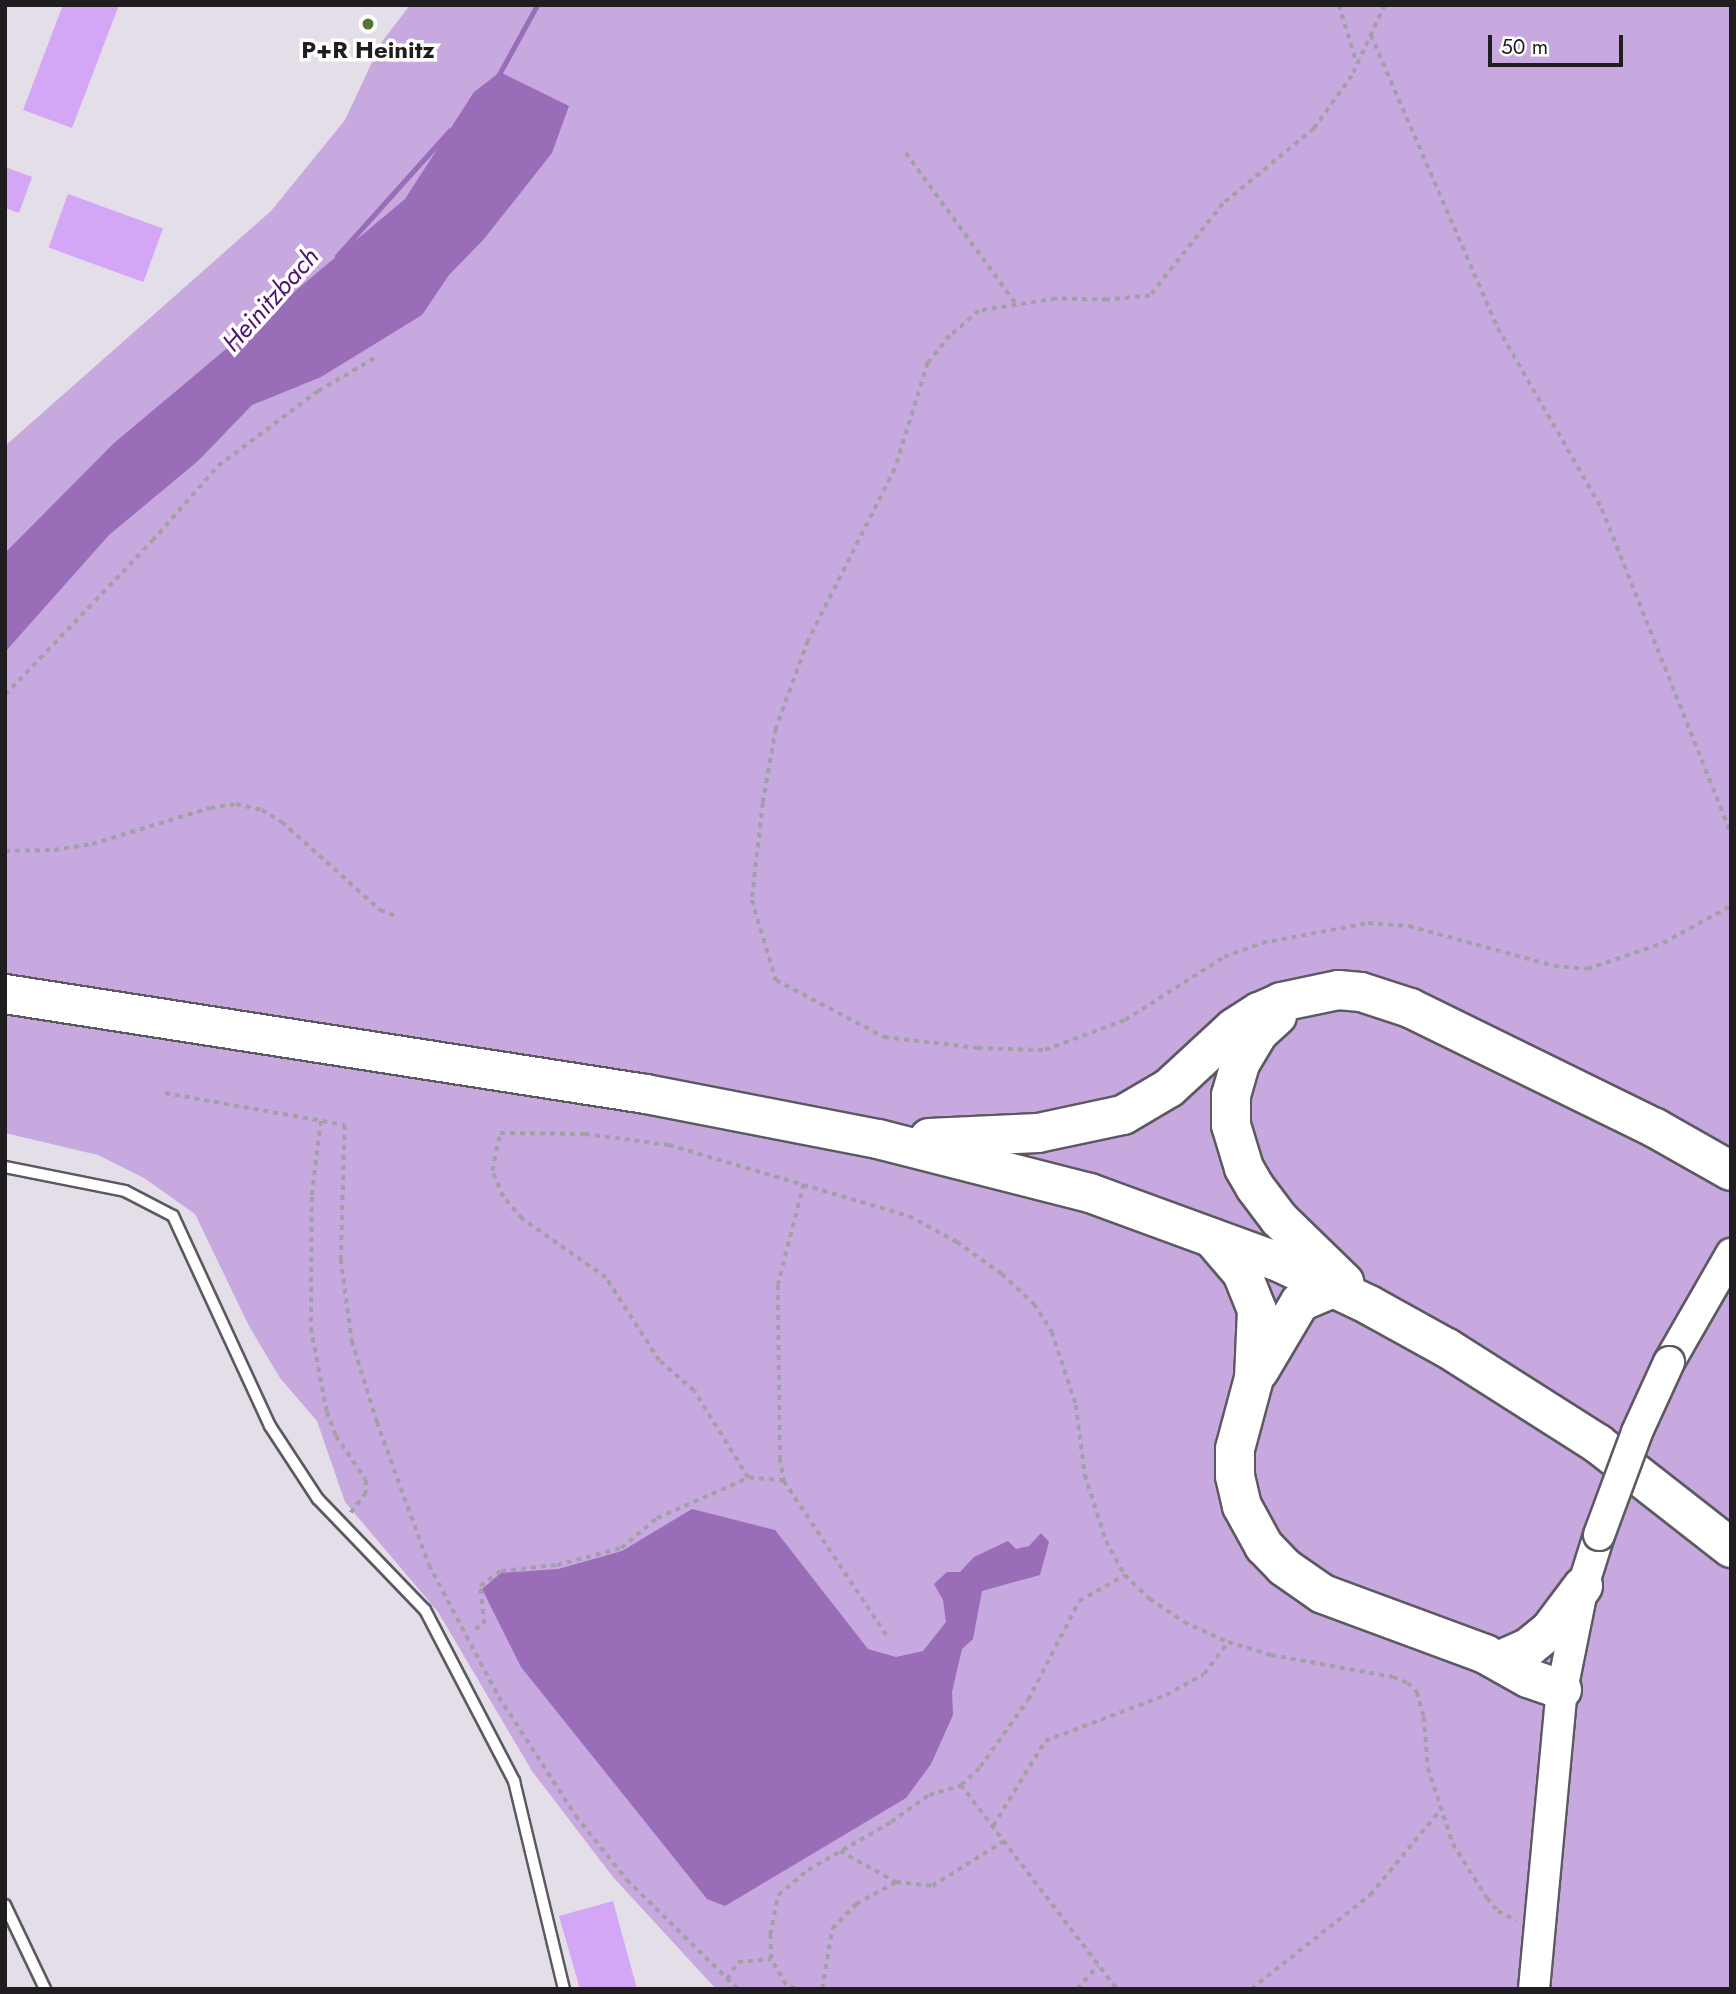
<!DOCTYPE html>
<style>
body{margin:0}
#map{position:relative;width:1736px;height:1994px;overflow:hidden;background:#e3dee7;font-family:Jost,sans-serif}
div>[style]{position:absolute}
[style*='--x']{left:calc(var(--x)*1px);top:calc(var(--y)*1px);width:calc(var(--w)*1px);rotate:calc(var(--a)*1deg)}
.green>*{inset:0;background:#c7a8df}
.water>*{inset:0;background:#996db8}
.stream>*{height:5px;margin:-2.5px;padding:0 2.5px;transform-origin:2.5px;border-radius:2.5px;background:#996db8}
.building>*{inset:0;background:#d4a6f6;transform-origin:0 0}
.path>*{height:3.5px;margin-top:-1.75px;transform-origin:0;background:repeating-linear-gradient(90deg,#a39fa6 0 5px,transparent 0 10px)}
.roads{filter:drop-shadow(2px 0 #5d5961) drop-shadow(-2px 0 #5d5961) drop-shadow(0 2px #5d5961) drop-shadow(0 -2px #5d5961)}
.lane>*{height:10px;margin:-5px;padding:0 5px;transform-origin:5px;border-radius:5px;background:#fff}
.secondary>*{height:30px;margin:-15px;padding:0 15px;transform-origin:15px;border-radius:15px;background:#fff}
.highway>*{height:38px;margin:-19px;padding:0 19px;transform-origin:19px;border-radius:19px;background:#fff}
.bridges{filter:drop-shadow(2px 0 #5d5961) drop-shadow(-2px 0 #5d5961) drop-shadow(0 2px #5d5961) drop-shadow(0 -2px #5d5961)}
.secondary-bridge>*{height:30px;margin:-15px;padding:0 15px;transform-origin:15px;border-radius:15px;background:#fff}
.dots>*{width:19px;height:19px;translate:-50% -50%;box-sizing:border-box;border:4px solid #fff;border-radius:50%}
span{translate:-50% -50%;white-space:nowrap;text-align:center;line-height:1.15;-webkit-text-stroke:7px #fff;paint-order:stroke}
.poi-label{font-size:24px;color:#1f1d20;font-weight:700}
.water-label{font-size:26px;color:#511471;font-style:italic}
.frame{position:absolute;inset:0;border:7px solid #1f1d20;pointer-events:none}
.scale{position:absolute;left:1488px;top:35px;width:135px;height:32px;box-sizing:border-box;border:4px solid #1f1d20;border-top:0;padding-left:9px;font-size:21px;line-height:24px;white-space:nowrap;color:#1f1d20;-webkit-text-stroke:5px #fff;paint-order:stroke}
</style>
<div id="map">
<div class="green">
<div style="clip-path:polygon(410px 5px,1731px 5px,1731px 1989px,716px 1989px,613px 1877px,532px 1771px,438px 1612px,345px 1502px,317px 1421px,280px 1378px,249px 1326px,195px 1214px,144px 1178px,98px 1155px,5px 1133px,5px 446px,271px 211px,345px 120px,381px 43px)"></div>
</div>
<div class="water">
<div style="clip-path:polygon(500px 72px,569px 106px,552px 153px,484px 239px,449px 275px,422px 315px,321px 377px,252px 405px,198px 461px,109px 535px,5px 652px,5px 553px,114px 443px,405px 199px,474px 92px)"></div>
<div style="clip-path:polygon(692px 1509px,775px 1530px,868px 1649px,896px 1657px,923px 1651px,946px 1622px,943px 1600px,934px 1584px,947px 1572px,960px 1572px,974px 1557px,1008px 1541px,1016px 1549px,1029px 1546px,1041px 1533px,1049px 1542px,1040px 1575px,982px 1591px,973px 1639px,962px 1649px,952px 1692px,953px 1715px,931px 1764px,906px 1798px,725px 1906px,707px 1899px,521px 1667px,482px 1589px,501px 1573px,558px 1569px,622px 1551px)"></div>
</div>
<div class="stream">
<div style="--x:498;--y:76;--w:81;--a:-61.2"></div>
<div style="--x:337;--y:256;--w:169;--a:-48.1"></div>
</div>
<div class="building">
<div style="clip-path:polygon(63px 5px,119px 5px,72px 128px,23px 110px)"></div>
<div style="clip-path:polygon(5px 167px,32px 177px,19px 213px,5px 208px)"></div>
<div style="left:68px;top:194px;width:101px;height:57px;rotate:20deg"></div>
<div style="clip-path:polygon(613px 1901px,637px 1989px,580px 1989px,559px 1916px)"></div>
</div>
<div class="path">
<div style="--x:1339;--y:5;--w:61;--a:72.8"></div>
<div style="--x:1385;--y:5;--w:78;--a:114.9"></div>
<div style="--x:1352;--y:76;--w:65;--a:125.6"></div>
<div style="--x:1314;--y:129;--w:118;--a:140.5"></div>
<div style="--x:1223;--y:204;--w:117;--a:128.4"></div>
<div style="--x:1150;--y:296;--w:43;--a:174.7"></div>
<div style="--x:1107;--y:300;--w:51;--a:-178.9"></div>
<div style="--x:1056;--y:299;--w:78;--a:171.1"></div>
<div style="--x:979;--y:311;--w:38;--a:139"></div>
<div style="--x:950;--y:336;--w:35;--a:129"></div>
<div style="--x:928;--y:363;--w:111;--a:107.3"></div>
<div style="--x:895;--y:469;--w:193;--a:116.8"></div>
<div style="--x:808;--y:641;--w:94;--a:110"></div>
<div style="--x:776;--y:729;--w:75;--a:100"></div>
<div style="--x:763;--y:803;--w:98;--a:96.5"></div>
<div style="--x:752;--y:900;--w:84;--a:73.3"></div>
<div style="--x:776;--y:980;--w:122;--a:27.8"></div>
<div style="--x:884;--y:1037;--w:95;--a:6.7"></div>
<div style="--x:978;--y:1048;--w:67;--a:1.7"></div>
<div style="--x:1045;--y:1050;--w:85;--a:-20.6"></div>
<div style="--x:1125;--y:1020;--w:117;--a:-32.5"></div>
<div style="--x:1224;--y:957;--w:40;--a:-20.2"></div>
<div style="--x:1262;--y:943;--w:108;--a:-10.7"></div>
<div style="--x:1368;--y:923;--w:41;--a:4.2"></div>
<div style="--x:1409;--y:926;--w:150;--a:15.4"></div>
<div style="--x:1554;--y:966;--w:33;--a:5"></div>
<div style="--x:1587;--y:969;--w:80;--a:-18.9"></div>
<div style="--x:1663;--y:943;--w:77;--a:-28.6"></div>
<div style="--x:1371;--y:35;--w:319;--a:66.6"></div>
<div style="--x:1498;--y:328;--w:209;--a:60.1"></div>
<div style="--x:1602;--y:509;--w:349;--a:68.3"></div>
<div style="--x:906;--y:153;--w:187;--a:53.9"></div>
<div style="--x:5;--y:695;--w:213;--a:-46.3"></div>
<div style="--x:152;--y:541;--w:100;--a:-48.7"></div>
<div style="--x:218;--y:466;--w:125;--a:-36.9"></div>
<div style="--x:318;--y:391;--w:69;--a:-30.3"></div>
<div style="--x:5;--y:851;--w:49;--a:-1.2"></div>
<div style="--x:54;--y:850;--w:38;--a:-9"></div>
<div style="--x:92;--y:844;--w:123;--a:-17"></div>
<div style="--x:210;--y:808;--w:26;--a:-9"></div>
<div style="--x:236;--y:804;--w:27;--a:13"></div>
<div style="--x:262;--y:810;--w:23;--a:31"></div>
<div style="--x:282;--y:822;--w:132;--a:41.9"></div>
<div style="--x:380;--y:910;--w:17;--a:21"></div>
<div style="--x:165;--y:1093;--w:183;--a:10.1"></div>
<div style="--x:345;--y:1125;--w:134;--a:91.7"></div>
<div style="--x:341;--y:1259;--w:83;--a:82.4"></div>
<div style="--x:352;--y:1341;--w:85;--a:72.8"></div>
<div style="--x:377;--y:1422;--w:152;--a:70"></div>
<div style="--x:429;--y:1565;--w:149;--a:62.1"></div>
<div style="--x:499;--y:1697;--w:142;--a:57.1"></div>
<div style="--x:576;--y:1816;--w:82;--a:51.4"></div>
<div style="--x:627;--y:1880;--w:156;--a:44.5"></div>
<div style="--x:321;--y:1121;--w:77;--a:96.8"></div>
<div style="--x:312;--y:1197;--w:131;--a:90.4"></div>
<div style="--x:311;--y:1328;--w:86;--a:79.2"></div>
<div style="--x:327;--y:1412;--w:26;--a:69"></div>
<div style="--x:336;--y:1436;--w:53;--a:55.7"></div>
<div style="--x:366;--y:1480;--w:13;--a:90"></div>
<div style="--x:366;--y:1493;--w:26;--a:127"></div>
<div style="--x:804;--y:1184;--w:104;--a:104.4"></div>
<div style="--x:778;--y:1285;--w:173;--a:89.3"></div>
<div style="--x:780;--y:1458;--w:23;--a:80"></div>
<div style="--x:784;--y:1481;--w:186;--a:56.4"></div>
<div style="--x:784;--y:1481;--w:36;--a:-175"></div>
<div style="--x:748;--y:1478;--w:102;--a:-121.8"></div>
<div style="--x:694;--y:1391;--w:46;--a:-139.4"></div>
<div style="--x:659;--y:1361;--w:98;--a:-122.6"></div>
<div style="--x:606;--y:1278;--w:103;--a:-144.9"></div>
<div style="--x:522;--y:1219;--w:29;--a:-131"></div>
<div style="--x:503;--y:1197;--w:28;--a:-113"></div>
<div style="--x:492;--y:1171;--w:39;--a:-78"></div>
<div style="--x:500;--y:1133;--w:85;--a:0.7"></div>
<div style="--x:585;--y:1134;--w:85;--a:7.5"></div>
<div style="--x:669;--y:1145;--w:250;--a:16.5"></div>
<div style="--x:909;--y:1216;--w:55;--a:28.4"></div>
<div style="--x:957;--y:1242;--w:55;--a:35.4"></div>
<div style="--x:1002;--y:1274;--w:44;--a:43.2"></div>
<div style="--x:1034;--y:1304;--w:33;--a:57"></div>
<div style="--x:1052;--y:1332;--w:77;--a:71.8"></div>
<div style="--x:1076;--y:1405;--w:71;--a:82.7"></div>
<div style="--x:1085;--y:1475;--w:69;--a:72.3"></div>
<div style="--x:1106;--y:1541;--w:39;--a:61"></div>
<div style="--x:1125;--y:1575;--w:35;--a:44"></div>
<div style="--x:1150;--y:1599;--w:41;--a:34.1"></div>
<div style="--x:1184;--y:1622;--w:48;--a:24.4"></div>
<div style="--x:1228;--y:1642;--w:45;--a:16.8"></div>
<div style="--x:1271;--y:1655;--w:124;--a:10.2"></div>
<div style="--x:1393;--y:1677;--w:16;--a:22"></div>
<div style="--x:1408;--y:1683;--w:13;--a:45"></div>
<div style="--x:1417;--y:1692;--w:26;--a:74"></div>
<div style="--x:1424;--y:1717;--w:51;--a:85.5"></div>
<div style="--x:1428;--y:1768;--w:80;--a:71.8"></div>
<div style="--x:1453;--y:1844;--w:64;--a:57.8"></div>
<div style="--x:1487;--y:1898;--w:17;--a:50"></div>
<div style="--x:1498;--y:1911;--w:21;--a:28"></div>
<div style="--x:475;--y:1629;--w:10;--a:-29"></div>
<div style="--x:484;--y:1624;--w:38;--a:-96"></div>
<div style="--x:480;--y:1586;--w:26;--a:-36"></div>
<div style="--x:501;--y:1571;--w:56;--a:-6.1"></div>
<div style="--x:557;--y:1565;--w:66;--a:-14.9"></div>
<div style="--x:621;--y:1548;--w:47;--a:-39.8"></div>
<div style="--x:657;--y:1518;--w:99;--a:-23.7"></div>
<div style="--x:961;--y:1785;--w:257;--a:52.6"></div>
<div style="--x:993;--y:1826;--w:100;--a:-58.5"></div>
<div style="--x:1045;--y:1741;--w:129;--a:-20.8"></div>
<div style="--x:1166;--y:1695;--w:43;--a:-28.9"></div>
<div style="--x:1204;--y:1674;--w:40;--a:-53"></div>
<div style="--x:840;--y:1851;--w:64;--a:29"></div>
<div style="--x:896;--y:1882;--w:36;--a:6"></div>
<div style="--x:932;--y:1886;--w:85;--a:-32"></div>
<div style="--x:727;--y:1979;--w:20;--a:-57"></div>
<div style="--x:738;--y:1962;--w:33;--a:-5"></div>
<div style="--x:795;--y:1989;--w:10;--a:-156"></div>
<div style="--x:786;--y:1985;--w:30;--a:-120"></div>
<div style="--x:771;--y:1959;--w:24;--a:-92"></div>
<div style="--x:770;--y:1935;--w:41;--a:-78.7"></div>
<div style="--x:778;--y:1895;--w:39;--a:-40"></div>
<div style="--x:808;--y:1870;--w:96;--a:-30"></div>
<div style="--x:891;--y:1822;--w:47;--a:-35.4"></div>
<div style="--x:929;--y:1795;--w:34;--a:-17"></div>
<div style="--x:961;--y:1785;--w:26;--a:-43"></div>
<div style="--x:980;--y:1767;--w:82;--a:-54.4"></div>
<div style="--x:1028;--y:1700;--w:111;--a:-62.7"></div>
<div style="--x:1079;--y:1601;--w:53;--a:-29.5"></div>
<div style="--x:822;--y:1989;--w:61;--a:-80.5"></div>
<div style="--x:832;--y:1929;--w:35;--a:-46"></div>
<div style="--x:856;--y:1904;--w:46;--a:-28.8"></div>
<div style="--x:1077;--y:1989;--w:31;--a:-48"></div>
<div style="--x:1251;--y:1989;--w:152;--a:-38.3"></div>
<div style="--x:1370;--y:1895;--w:112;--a:-50.5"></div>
</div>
<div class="roads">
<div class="lane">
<div style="--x:5;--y:1167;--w:122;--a:11.3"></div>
<div style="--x:125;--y:1191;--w:54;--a:27.5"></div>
<div style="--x:173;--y:1216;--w:231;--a:65.2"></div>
<div style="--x:270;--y:1426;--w:87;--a:56.7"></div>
<div style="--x:318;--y:1499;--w:154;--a:46.1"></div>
<div style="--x:425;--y:1610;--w:193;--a:62.5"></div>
<div style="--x:514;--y:1781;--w:214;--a:76.5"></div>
<div style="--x:5;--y:1905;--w:93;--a:64.5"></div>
</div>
<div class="secondary">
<div style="--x:1669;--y:1362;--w:125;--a:-60.1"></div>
<div style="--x:1534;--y:1989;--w:300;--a:-84.7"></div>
<div style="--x:1562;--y:1690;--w:106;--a:-78.6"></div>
<div style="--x:1583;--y:1586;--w:53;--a:-72.6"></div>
</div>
<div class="highway">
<div style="--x:5;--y:994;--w:649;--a:8.87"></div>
<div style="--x:646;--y:1094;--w:236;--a:11"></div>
<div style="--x:878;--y:1139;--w:219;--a:14.3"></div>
<div style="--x:1090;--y:1193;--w:203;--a:20.1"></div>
<div style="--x:1281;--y:1263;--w:98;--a:25.5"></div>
<div style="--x:1369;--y:1305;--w:89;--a:28.9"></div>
<div style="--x:1447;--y:1348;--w:179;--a:32.4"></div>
<div style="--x:1598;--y:1444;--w:169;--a:38"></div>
<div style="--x:1277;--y:1016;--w:24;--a:138"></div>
<div style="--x:1259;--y:1032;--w:37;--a:121"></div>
<div style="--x:1240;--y:1064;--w:32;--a:106"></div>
<div style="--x:1231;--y:1095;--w:30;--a:90"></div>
<div style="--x:1231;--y:1125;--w:45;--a:73.2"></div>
<div style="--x:1244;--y:1168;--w:22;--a:60"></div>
<div style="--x:1255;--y:1187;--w:40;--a:53"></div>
<div style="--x:1279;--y:1219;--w:91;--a:44.1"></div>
<div style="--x:929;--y:1138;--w:109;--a:-2.6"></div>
<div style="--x:1038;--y:1133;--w:87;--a:-12"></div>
<div style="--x:1123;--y:1115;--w:53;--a:-30.4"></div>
<div style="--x:1169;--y:1088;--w:88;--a:-42.7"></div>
<div style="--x:1234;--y:1028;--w:30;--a:-33"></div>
<div style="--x:1259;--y:1012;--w:24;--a:-24"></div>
<div style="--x:1281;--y:1002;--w:58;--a:-11.9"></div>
<div style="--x:1338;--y:990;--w:23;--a:5"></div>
<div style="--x:1361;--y:992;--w:52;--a:18.1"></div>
<div style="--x:1410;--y:1008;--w:273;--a:26.1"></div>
<div style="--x:1655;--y:1128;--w:87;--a:29.5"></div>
<div style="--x:1212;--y:1238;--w:46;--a:49.4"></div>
<div style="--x:1242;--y:1273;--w:40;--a:68"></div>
<div style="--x:1257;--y:1310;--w:68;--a:92.5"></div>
<div style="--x:1254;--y:1378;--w:73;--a:105"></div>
<div style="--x:1235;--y:1449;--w:27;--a:90"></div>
<div style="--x:1235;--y:1476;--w:31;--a:77"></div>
<div style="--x:1242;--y:1506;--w:46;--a:61.2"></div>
<div style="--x:1264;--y:1546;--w:29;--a:46"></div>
<div style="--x:1284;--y:1567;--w:47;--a:34.7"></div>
<div style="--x:1323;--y:1594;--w:173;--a:20.3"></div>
<div style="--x:1485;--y:1654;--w:49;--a:29.2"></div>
<div style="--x:1528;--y:1678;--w:36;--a:19"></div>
<div style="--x:1259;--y:1371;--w:80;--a:-59.3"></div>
<div style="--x:1300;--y:1302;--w:36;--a:-23"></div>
<div style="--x:1507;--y:1657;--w:24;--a:-24"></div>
<div style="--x:1529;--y:1647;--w:27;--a:-39"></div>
<div style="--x:1550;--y:1630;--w:55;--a:-53.1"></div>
</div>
</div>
<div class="bridges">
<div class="secondary-bridge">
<div style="--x:1599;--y:1535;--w:110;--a:-69.7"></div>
<div style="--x:1637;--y:1432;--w:77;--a:-65.4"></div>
</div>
</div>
<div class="dots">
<div style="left:368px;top:24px;background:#55762e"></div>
</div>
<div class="poi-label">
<span style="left:368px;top:50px">P+R Heinitz</span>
</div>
<div class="water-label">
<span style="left:271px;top:300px;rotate:-48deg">Heinitzbach</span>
</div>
<div class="frame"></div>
<div class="scale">50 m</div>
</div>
